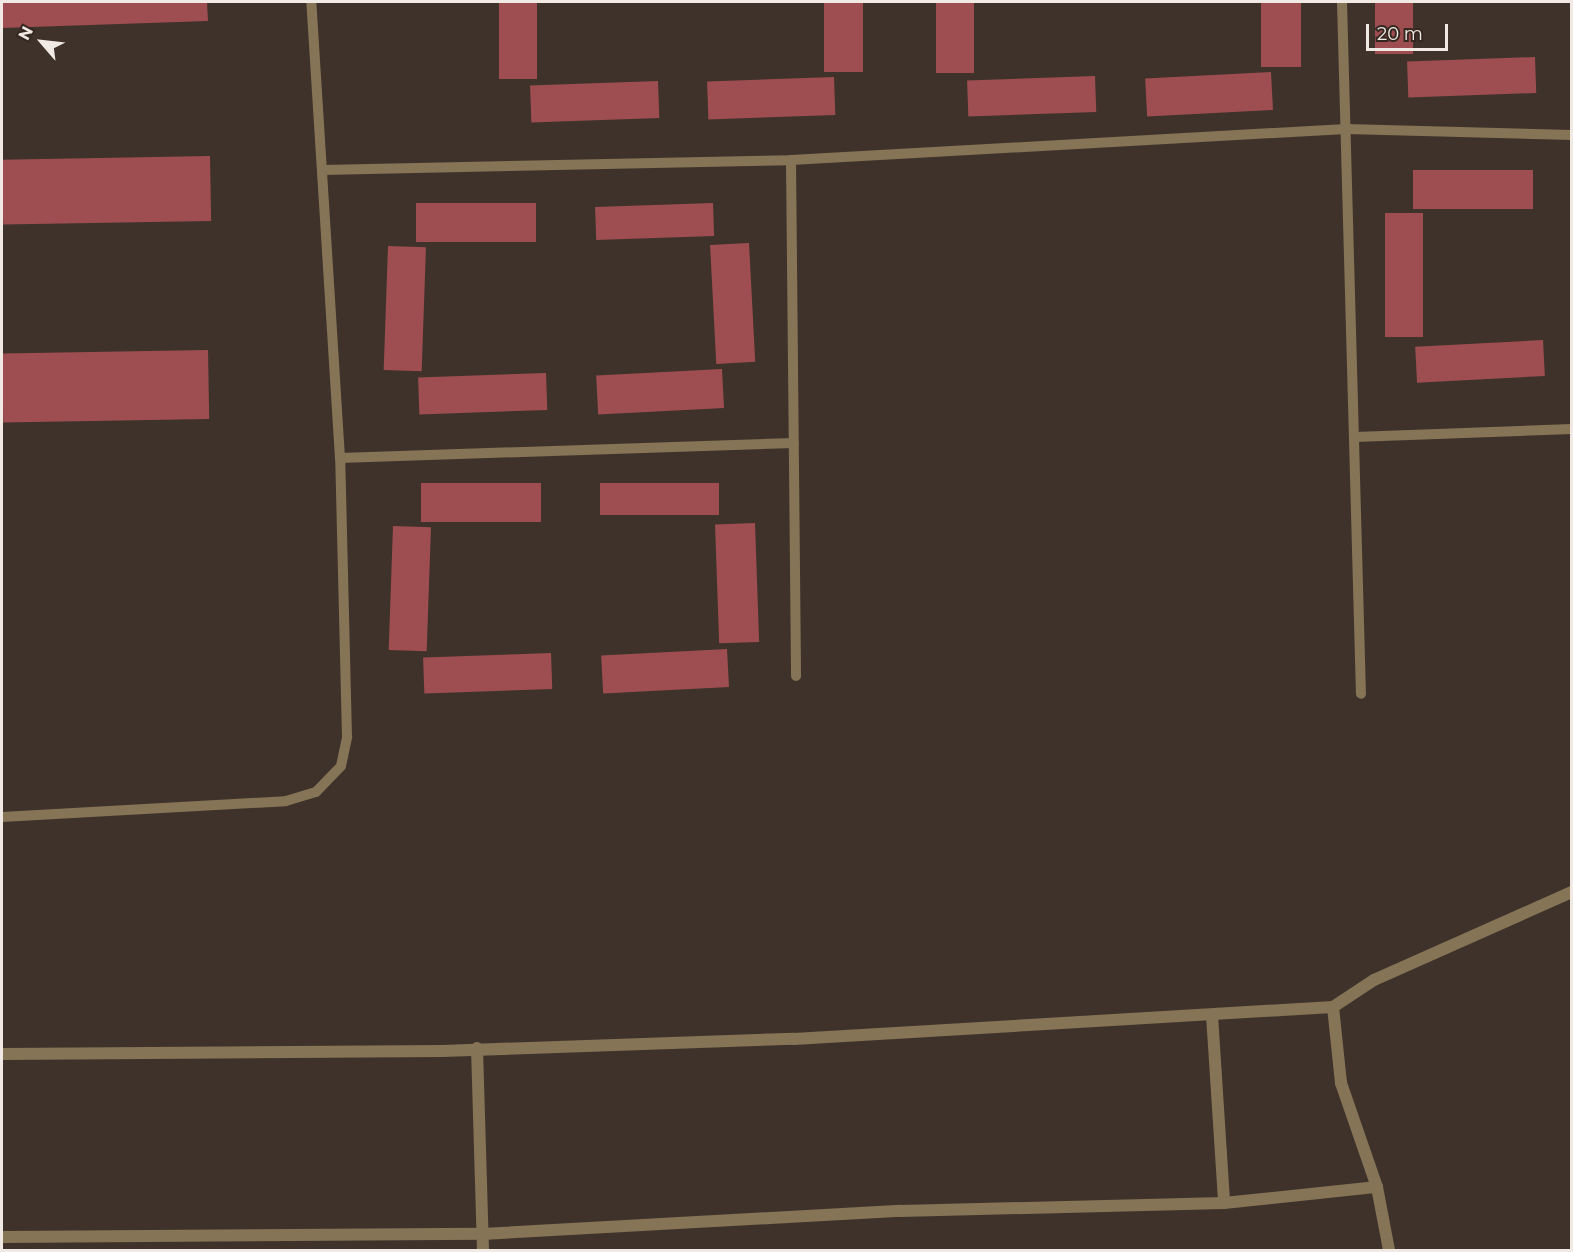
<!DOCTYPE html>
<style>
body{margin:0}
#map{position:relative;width:1573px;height:1252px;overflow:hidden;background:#3e322b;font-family:Montserrat,sans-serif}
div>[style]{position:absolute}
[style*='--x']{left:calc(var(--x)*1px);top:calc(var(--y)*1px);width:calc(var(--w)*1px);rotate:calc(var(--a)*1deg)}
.building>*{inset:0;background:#9e4e50;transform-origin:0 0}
.lane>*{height:10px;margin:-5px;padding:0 5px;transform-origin:5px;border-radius:5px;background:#857456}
.street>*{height:12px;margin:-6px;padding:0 6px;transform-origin:6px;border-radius:6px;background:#857456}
span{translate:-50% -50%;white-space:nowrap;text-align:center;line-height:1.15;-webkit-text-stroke:4.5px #342821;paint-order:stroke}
.frame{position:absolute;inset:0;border:3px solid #f1e9e4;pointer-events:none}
.north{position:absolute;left:12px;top:12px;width:60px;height:60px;-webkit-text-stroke:4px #342821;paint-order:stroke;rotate:298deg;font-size:16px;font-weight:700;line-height:24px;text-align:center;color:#f1e9e4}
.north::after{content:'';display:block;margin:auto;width:21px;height:27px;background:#f1e9e4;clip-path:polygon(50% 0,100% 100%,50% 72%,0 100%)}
.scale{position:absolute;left:1366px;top:24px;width:82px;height:27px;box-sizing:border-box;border:3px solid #f1e9e4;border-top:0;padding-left:8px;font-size:18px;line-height:21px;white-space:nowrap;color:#f1e9e4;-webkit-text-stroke:4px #342821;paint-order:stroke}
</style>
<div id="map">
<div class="building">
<div style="clip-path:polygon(2px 2px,207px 2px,208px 21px,2px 28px)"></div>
<div style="left:499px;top:2px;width:38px;height:77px"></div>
<div style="left:824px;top:2px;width:39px;height:70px"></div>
<div style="left:936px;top:2px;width:38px;height:71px"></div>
<div style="left:1261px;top:2px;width:40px;height:65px"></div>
<div style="left:1375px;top:2px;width:38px;height:52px"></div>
<div style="left:1535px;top:57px;width:36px;height:128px;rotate:88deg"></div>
<div style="left:1271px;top:72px;width:38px;height:126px;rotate:87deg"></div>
<div style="left:1095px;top:76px;width:36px;height:128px;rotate:88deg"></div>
<div style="left:834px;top:77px;width:38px;height:127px;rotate:88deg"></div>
<div style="left:658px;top:81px;width:37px;height:128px;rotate:88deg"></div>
<div style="left:210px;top:156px;width:65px;height:208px;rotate:89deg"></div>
<div style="left:1413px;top:170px;width:120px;height:39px"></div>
<div style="left:416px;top:203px;width:120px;height:39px"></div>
<div style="left:713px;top:203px;width:33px;height:118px;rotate:88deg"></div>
<div style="left:1385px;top:213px;width:38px;height:124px"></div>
<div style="left:749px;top:243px;width:119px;height:39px;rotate:87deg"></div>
<div style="left:388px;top:246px;width:38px;height:124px;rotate:2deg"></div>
<div style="left:1543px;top:340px;width:36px;height:128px;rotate:87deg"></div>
<div style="left:208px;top:350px;width:69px;height:206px;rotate:89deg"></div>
<div style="left:722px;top:369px;width:39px;height:126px;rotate:87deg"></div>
<div style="left:546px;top:373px;width:37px;height:128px;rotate:88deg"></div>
<div style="left:421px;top:483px;width:120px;height:39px"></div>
<div style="left:719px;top:483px;width:32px;height:119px;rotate:90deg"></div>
<div style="left:755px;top:523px;width:119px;height:40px;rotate:88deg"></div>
<div style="left:393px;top:526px;width:38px;height:124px;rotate:2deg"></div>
<div style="left:727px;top:649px;width:38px;height:126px;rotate:87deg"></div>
<div style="left:551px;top:653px;width:36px;height:128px;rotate:88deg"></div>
</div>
<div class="lane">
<div style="--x:1342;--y:2;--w:692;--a:88.43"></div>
<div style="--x:791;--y:160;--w:516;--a:89.44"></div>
<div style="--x:322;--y:170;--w:469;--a:-1.2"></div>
<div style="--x:791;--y:160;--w:556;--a:-3.2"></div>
<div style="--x:1346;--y:129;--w:226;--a:1.5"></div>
<div style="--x:1355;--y:437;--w:217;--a:-2.1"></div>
<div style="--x:340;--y:458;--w:454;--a:-1.9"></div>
<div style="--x:2;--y:817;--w:284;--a:-3.2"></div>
<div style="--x:286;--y:801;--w:31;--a:-17"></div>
<div style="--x:316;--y:792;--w:36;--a:-46"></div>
<div style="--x:341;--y:766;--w:30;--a:-78"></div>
<div style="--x:347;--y:737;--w:279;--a:-91.4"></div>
<div style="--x:340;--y:458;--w:457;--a:-93.6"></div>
</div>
<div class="street">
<div style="--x:1212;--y:1015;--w:188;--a:86.3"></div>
<div style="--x:477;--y:1048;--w:202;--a:88.3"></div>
<div style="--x:2;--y:1054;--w:440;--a:-0.4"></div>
<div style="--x:442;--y:1051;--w:352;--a:-2"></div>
<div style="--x:794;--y:1039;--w:540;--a:-3.4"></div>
<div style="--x:2;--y:1237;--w:481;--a:-0.4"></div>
<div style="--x:483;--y:1234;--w:418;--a:-3.2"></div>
<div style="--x:900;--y:1211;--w:324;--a:-1.4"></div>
<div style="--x:1224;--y:1203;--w:154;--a:-6"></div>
<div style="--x:1389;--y:1250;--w:64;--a:-100.8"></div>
<div style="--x:1377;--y:1187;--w:110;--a:-109.1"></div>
<div style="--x:1341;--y:1083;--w:76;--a:-96"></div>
<div style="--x:1333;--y:1007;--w:49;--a:-33.4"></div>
<div style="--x:1374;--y:980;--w:217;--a:-24"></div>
</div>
<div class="frame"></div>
<div class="north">N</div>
<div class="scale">20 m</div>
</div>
